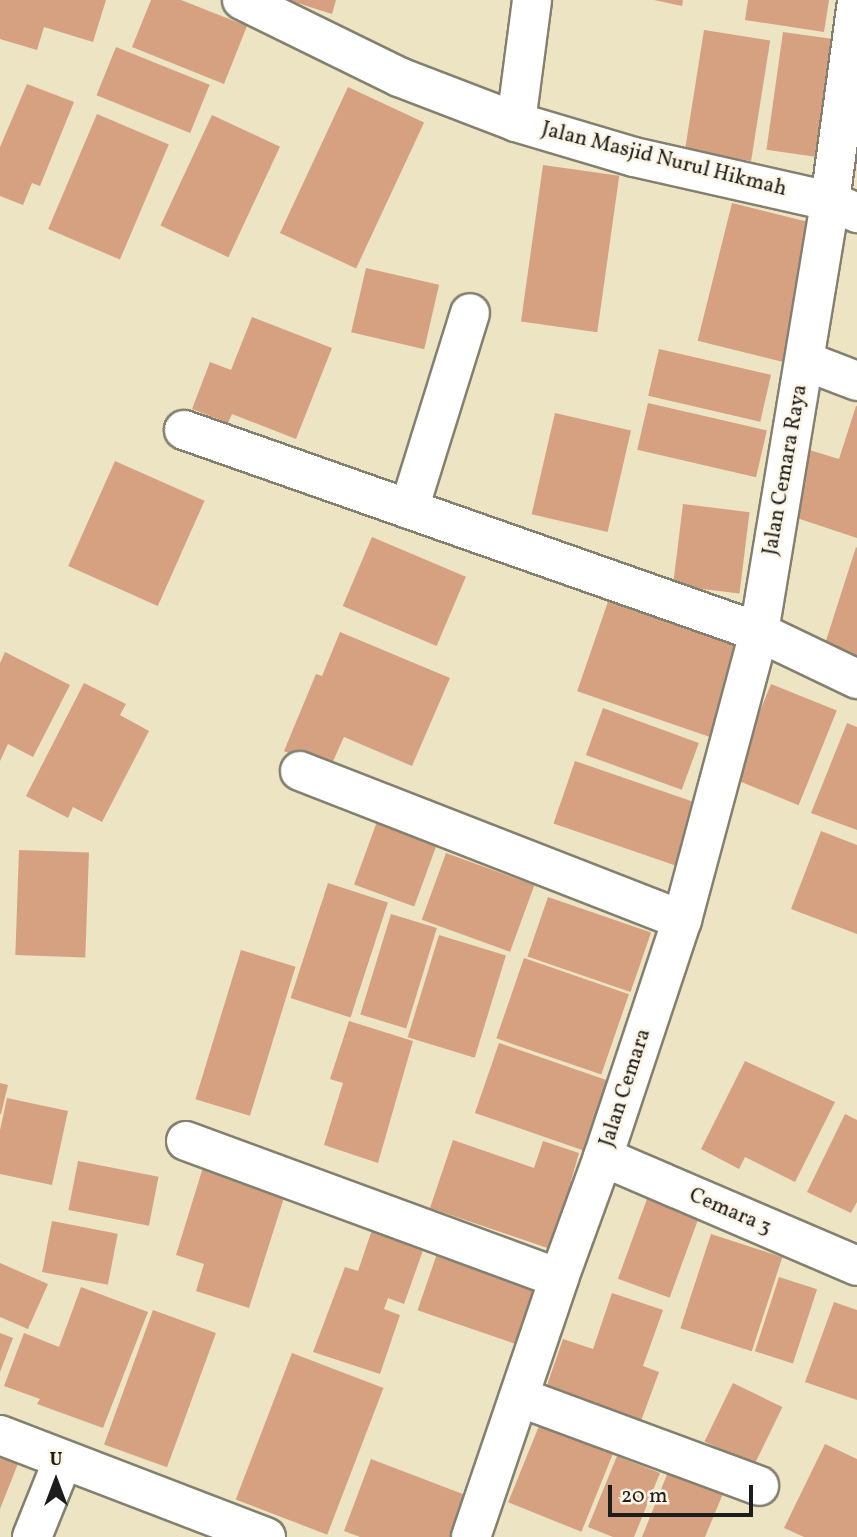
<!DOCTYPE html>
<style>
body{margin:0}
#map{position:relative;width:857px;height:1537px;overflow:hidden;background:#ede4c3;font-family:Vollkorn,serif}
div>[style]{position:absolute}
[style*='--x']{left:calc(var(--x)*1px);top:calc(var(--y)*1px);width:calc(var(--w)*1px);rotate:calc(var(--a)*1deg)}
.building>*{inset:0;background:#d6a180;transform-origin:0 0}
.roads{filter:drop-shadow(2px 0 #848070) drop-shadow(-2px 0 #848070) drop-shadow(0 2px #848070) drop-shadow(0 -2px #848070)}
.street>*{height:38px;margin:-19px;padding:0 19px;transform-origin:19px;border-radius:19px;background:#fff}
span{translate:-50% -50%;white-space:nowrap;text-align:center;line-height:1.15;-webkit-text-stroke:5px #fcf5e5;paint-order:stroke}
.street-label{font-size:21px;color:#1c1c1c}
.north{position:absolute;left:21px;top:1446px;width:70px;height:70px;-webkit-text-stroke:5px #fcf5e5;paint-order:stroke;rotate:0deg;font-size:19px;font-weight:700;line-height:28px;text-align:center;color:#1c1c1c}
.north::after{content:'';display:block;margin:auto;width:24px;height:32px;background:#1c1c1c;clip-path:polygon(50% 0,100% 100%,50% 72%,0 100%)}
.scale{position:absolute;left:608px;top:1485px;width:145px;height:32px;box-sizing:border-box;border:4px solid #1c1c1c;border-top:0;padding-left:9px;font-size:21px;line-height:24px;white-space:nowrap;color:#1c1c1c;-webkit-text-stroke:5px #fcf5e5;paint-order:stroke}
</style>
<div id="map">
<div class="building">
<div style="clip-path:polygon(0 0,106px 0,93px 42px,44px 27px,37px 50px,0 39px)"></div>
<div style="clip-path:polygon(151px 0,181px 0,247px 26px,224px 84px,132px 47px)"></div>
<div style="clip-path:polygon(288px 0,336px 0,332px 14px)"></div>
<div style="clip-path:polygon(654px 0,683px 0,682px 6px)"></div>
<div style="clip-path:polygon(748px 0,829px 0,824px 32px,745px 20px)"></div>
<div style="left:704px;top:30px;width:67px;height:122px;rotate:9deg"></div>
<div style="left:783px;top:32px;width:65px;height:119px;rotate:8deg"></div>
<div style="left:116px;top:47px;width:101px;height:52px;rotate:22deg"></div>
<div style="clip-path:polygon(27px 84px,74px 102px,40px 186px,32px 183px,23px 205px,0 196px,0 147px)"></div>
<div style="left:348px;top:87px;width:84px;height:161px;rotate:25deg"></div>
<div style="left:97px;top:114px;width:78px;height:125px;rotate:23deg"></div>
<div style="left:212px;top:115px;width:75px;height:122px;rotate:25deg"></div>
<div style="left:543px;top:165px;width:77px;height:158px;rotate:8deg"></div>
<div style="left:732px;top:203px;width:89px;height:142px;rotate:14deg"></div>
<div style="left:366px;top:268px;width:75px;height:66px;rotate:13deg"></div>
<div style="clip-path:polygon(252px 317px,332px 348px,296px 439px,232px 414px,228px 423px,192px 409px,210px 362px,231px 370px)"></div>
<div style="left:659px;top:349px;width:115px;height:48px;rotate:13deg"></div>
<div style="left:648px;top:403px;width:122px;height:48px;rotate:13deg"></div>
<div style="clip-path:polygon(856px 406px,857px 406px,857px 538px,782px 513px,803px 448px,839px 459px)"></div>
<div style="left:555px;top:413px;width:78px;height:104px;rotate:13deg"></div>
<div style="left:115px;top:461px;width:98px;height:115px;rotate:24deg"></div>
<div style="left:683px;top:504px;width:67px;height:82px;rotate:7deg"></div>
<div style="left:372px;top:537px;width:102px;height:75px;rotate:23deg"></div>
<div style="clip-path:polygon(856px 547px,857px 548px,857px 657px,824px 647px)"></div>
<div style="left:612px;top:590px;width:145px;height:107px;rotate:19deg"></div>
<div style="clip-path:polygon(340px 632px,450px 678px,412px 766px,344px 737px,329px 770px,284px 751px,316px 674px,322px 676px)"></div>
<div style="clip-path:polygon(5px 652px,70px 685px,33px 757px,8px 744px,0 761px,0 663px)"></div>
<div style="clip-path:polygon(84px 683px,126px 704px,120px 715px,149px 731px,102px 822px,73px 807px,68px 818px,26px 796px)"></div>
<div style="left:771px;top:684px;width:71px;height:102px;rotate:22deg"></div>
<div style="left:603px;top:708px;width:102px;height:50px;rotate:20deg"></div>
<div style="clip-path:polygon(847px 723px,857px 727px,857px 830px,811px 813px)"></div>
<div style="left:575px;top:761px;width:132px;height:66px;rotate:19deg"></div>
<div style="left:379px;top:816px;width:64px;height:73px;rotate:20deg"></div>
<div style="clip-path:polygon(821px 831px,857px 845px,857px 934px,791px 909px)"></div>
<div style="left:19px;top:850px;width:70px;height:105px;rotate:2deg"></div>
<div style="left:446px;top:853px;width:94px;height:71px;rotate:20deg"></div>
<div style="left:328px;top:883px;width:63px;height:121px;rotate:18deg"></div>
<div style="left:548px;top:897px;width:109px;height:63px;rotate:19deg"></div>
<div style="left:391px;top:914px;width:48px;height:105px;rotate:17deg"></div>
<div style="left:439px;top:935px;width:70px;height:107px;rotate:17deg"></div>
<div style="left:241px;top:950px;width:57px;height:156px;rotate:17deg"></div>
<div style="left:524px;top:958px;width:111px;height:85px;rotate:19deg"></div>
<div style="clip-path:polygon(349px 1021px,413px 1041px,378px 1163px,324px 1145px,343px 1083px,330px 1079px)"></div>
<div style="left:499px;top:1043px;width:118px;height:74px;rotate:19deg"></div>
<div style="clip-path:polygon(745px 1061px,835px 1102px,795px 1182px,745px 1157px,739px 1169px,701px 1149px)"></div>
<div style="clip-path:polygon(0 1083px,8px 1085px,1px 1114px,0 1114px)"></div>
<div style="clip-path:polygon(7px 1098px,68px 1111px,52px 1185px,0 1174px,0 1130px)"></div>
<div style="clip-path:polygon(845px 1114px,857px 1120px,857px 1202px,851px 1213px,807px 1192px)"></div>
<div style="clip-path:polygon(453px 1140px,534px 1168px,543px 1141px,579px 1153px,571px 1181px,579px 1184px,556px 1251px,430px 1208px)"></div>
<div style="left:78px;top:1161px;width:82px;height:50px;rotate:11deg"></div>
<div style="clip-path:polygon(204px 1164px,288px 1185px,249px 1308px,196px 1291px,204px 1264px,176px 1255px)"></div>
<div style="left:647px;top:1199px;width:55px;height:85px;rotate:20deg"></div>
<div style="left:52px;top:1221px;width:67px;height:52px;rotate:11deg"></div>
<div style="clip-path:polygon(375px 1221px,427px 1239px,404px 1304px,388px 1298px,384px 1309px,400px 1315px,380px 1374px,313px 1352px,345px 1267px,358px 1271px)"></div>
<div style="left:711px;top:1234px;width:75px;height:99px;rotate:18deg"></div>
<div style="left:440px;top:1245px;width:107px;height:69px;rotate:19deg"></div>
<div style="clip-path:polygon(0 1263px,48px 1284px,28px 1329px,0 1317px)"></div>
<div style="left:779px;top:1277px;width:40px;height:78px;rotate:18deg"></div>
<div style="clip-path:polygon(81px 1287px,148px 1312px,103px 1428px,37px 1404px,40px 1399px,4px 1386px,24px 1333px,59px 1347px)"></div>
<div style="clip-path:polygon(612px 1293px,663px 1310px,643px 1366px,659px 1372px,641px 1421px,546px 1388px,563px 1339px,593px 1349px)"></div>
<div style="clip-path:polygon(834px 1302px,857px 1310px,857px 1400px,805px 1382px)"></div>
<div style="left:153px;top:1310px;width:67px;height:143px;rotate:20deg"></div>
<div style="clip-path:polygon(0 1333px,13px 1338px,0 1372px)"></div>
<div style="left:292px;top:1353px;width:98px;height:157px;rotate:21deg"></div>
<div style="left:733px;top:1383px;width:55px;height:65px;rotate:26deg"></div>
<div style="left:543px;top:1416px;width:79px;height:93px;rotate:22deg"></div>
<div style="clip-path:polygon(825px 1444px,857px 1459px,857px 1537px,804px 1537px,784px 1528px)"></div>
<div style="clip-path:polygon(0 1448px,21px 1456px,0 1509px)"></div>
<div style="clip-path:polygon(617px 1456px,660px 1473px,634px 1537px,613px 1537px,588px 1527px)"></div>
<div style="clip-path:polygon(371px 1459px,468px 1496px,453px 1537px,360px 1537px,344px 1531px)"></div>
<div style="clip-path:polygon(672px 1462px,727px 1484px,705px 1537px,642px 1537px)"></div>
</div>
<div class="roads">
<div class="street">
<div style="--x:242;--y:0;--w:175;--a:26.1"></div>
<div style="--x:399;--y:77;--w:125;--a:21"></div>
<div style="--x:516;--y:122;--w:123;--a:16.5"></div>
<div style="--x:634;--y:157;--w:201;--a:12.7"></div>
<div style="--x:830;--y:201;--w:30;--a:24"></div>
<div style="--x:516;--y:122;--w:123;--a:-82.5"></div>
<div style="--x:805;--y:361;--w:56;--a:21"></div>
<div style="--x:184;--y:430;--w:609;--a:19.36"></div>
<div style="--x:759;--y:632;--w:109;--a:25.6"></div>
<div style="--x:409;--y:509;--w:205;--a:-72.7"></div>
<div style="--x:300;--y:771;--w:410;--a:21.3"></div>
<div style="--x:186;--y:1141;--w:397;--a:20.2"></div>
<div style="--x:603;--y:1157;--w:276;--a:23.2"></div>
<div style="--x:519;--y:1397;--w:256;--a:20.3"></div>
<div style="--x:0;--y:1435;--w:285;--a:21"></div>
<div style="--x:32;--y:1537;--w:83;--a:-68.1"></div>
<div style="--x:471;--y:1537;--w:274;--a:-71.2"></div>
<div style="--x:559;--y:1278;--w:129;--a:-70"></div>
<div style="--x:603;--y:1157;--w:250;--a:-71.6"></div>
<div style="--x:682;--y:920;--w:298;--a:-75"></div>
<div style="--x:759;--y:632;--w:437;--a:-80.6"></div>
<div style="--x:830;--y:201;--w:203;--a:-82.3"></div>
</div>
</div>
<div class="street-label">
<span style="left:664px;top:160px;rotate:14deg">Jalan Masjid Nurul Hikmah</span>
<span style="left:786px;top:470px;rotate:-80deg">Jalan Cemara Raya</span>
<span style="left:626px;top:1088px;rotate:-72deg">Jalan Cemara</span>
<span style="left:730px;top:1212px;rotate:23deg">Cemara 3</span>
</div>
<div class="north">U</div>
<div class="scale">20 m</div>
</div>
